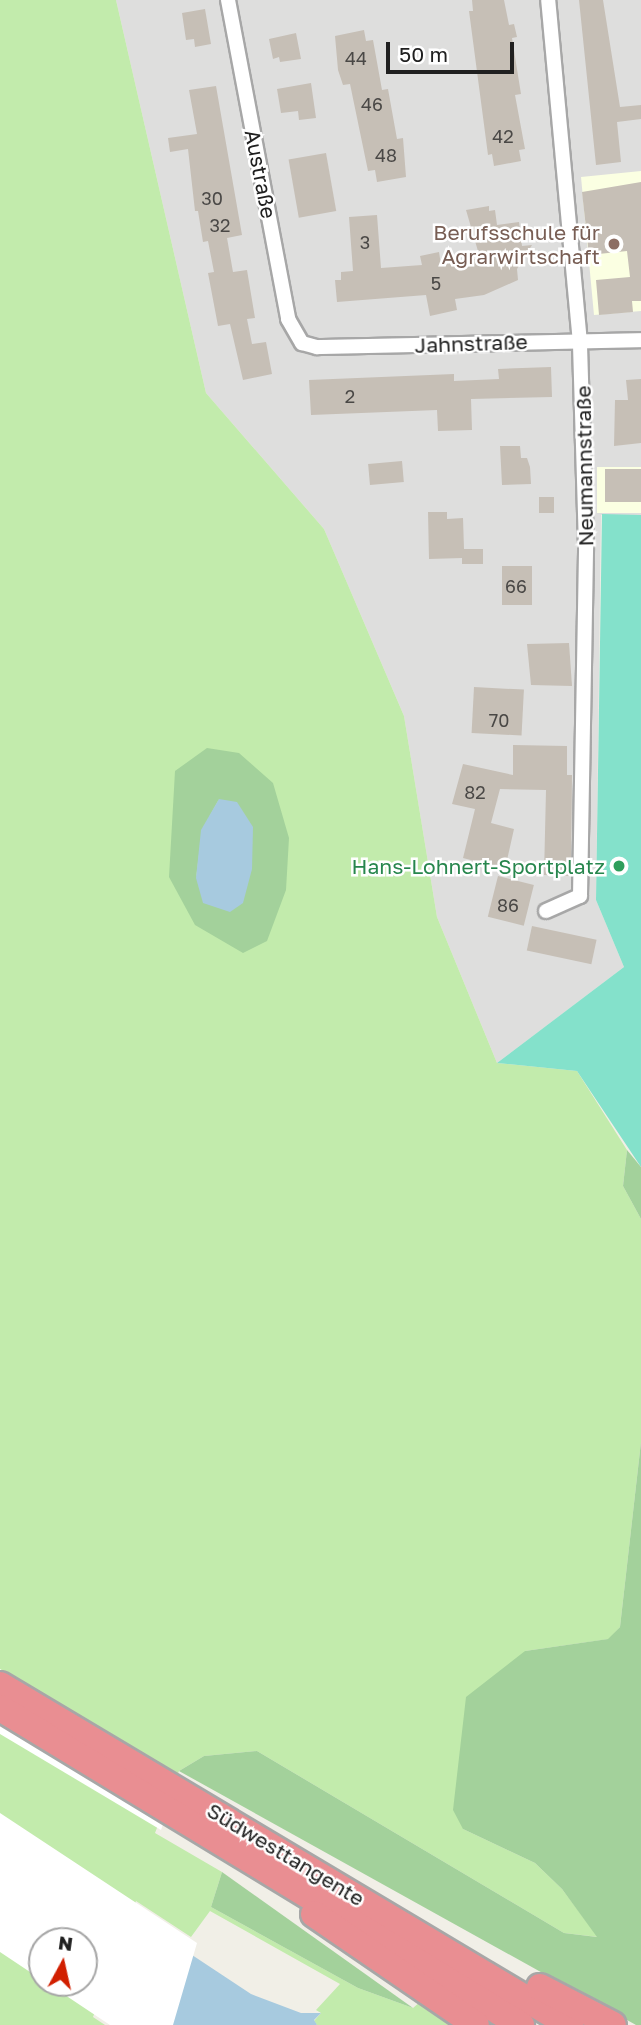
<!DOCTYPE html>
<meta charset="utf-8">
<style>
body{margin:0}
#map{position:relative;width:641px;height:2025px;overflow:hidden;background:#f1efe7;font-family:"Golos Text",sans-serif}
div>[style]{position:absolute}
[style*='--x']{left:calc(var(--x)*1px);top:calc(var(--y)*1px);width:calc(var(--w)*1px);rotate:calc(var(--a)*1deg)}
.residential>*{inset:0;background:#dededd}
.education>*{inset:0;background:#fbffe2;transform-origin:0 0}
.grass>*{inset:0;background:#c2ebac}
.forest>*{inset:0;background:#a3d19b}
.pitch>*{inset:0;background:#84e1cb}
.water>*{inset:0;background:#a7cadf}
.pier>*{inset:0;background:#fff}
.building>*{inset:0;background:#c6bfb6;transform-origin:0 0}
.roads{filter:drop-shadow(2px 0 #a7a7a7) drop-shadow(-2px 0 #a7a7a7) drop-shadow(0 2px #a7a7a7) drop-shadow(0 -2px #a7a7a7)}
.street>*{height:14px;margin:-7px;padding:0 7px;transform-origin:7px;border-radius:7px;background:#fff}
.highway>*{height:26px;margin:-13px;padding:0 13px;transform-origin:13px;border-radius:13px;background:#e98e92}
.dots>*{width:19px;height:19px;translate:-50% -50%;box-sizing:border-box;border:4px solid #fff;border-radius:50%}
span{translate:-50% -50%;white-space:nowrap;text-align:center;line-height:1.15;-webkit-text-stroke:5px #fff;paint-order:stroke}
.number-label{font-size:18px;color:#4a4846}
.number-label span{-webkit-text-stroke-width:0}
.street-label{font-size:21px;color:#202020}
.education-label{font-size:21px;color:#785e54}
.right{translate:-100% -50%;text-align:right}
.leisure-label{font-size:21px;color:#27864d}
.north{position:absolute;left:28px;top:1927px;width:70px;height:70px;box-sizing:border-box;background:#fff;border:2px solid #a6a6a6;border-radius:50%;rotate:8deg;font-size:19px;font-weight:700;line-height:28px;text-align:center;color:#202020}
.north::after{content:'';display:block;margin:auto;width:24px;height:32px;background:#d11f00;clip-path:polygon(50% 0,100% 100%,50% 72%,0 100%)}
.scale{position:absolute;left:386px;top:42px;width:128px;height:32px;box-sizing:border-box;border:4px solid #202020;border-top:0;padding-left:9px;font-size:21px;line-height:24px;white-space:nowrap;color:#202020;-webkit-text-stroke:5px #fff;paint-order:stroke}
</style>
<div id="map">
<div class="residential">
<div style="clip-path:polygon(116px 0,641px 0,641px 515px,601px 515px,596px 900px,624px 967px,497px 1063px,437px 917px,404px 716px,324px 529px,206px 393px)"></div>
</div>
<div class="education">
<div style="clip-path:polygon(641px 171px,641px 311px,594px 315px,581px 177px)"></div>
<div style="left:641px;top:467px;width:46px;height:44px;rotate:90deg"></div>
</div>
<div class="grass">
<div style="clip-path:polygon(evenodd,0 0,116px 0,206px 393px,324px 529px,404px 716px,437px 917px,497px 1063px,577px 1071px,627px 1150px,623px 1186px,641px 1219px,641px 1442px,620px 1627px,609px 1639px,525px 1651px,463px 1829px,535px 1863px,562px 1889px,598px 1937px,564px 1933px,257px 1751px,204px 1756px,179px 1771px,155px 1833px,222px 1872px,211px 1907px,358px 1988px,413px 2008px,421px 2001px,458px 2025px,317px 2025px,314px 2021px,321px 2013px,316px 2010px,340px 1984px,210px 1911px,191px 1937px,136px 1901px,93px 2017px,105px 2025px,0 2025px,0 0,42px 1941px,84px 1941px,84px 1983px,42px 1983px,42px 1941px)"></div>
</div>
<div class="forest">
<div style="clip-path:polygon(evenodd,207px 748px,239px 753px,273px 783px,289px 838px,286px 890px,267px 941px,243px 953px,195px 925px,169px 877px,175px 771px,207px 748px,219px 799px,196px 878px,202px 830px,219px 799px)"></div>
<div style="clip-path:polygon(627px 1150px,641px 1167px,641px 1219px,623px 1186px)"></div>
<div style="clip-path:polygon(641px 1442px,641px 2025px,636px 2025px,179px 1771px,204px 1756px,257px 1751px,564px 1933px,597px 1937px,562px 1889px,535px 1863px,463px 1829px,453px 1810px,466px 1697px,525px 1651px,608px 1639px,620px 1627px)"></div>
<div style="clip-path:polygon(222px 1872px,413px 2008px,358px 1988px,211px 1907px)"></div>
</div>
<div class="pitch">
<div style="clip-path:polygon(602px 514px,641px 515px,641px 1167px,577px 1071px,497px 1063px,624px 967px,596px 900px)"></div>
</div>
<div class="water">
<div style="clip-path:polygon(219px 799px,237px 802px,253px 827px,252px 869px,243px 903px,230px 912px,203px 903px,196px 878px,201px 830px)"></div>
<div style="clip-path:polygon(0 1828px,251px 1994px,301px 2013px,321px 2013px,314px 2020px,317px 2025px,135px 2025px,84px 1983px,84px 1941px,42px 1941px)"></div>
</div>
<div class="pier">
<div style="clip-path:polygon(0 1669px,180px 1776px,161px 1830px,0 1734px)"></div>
<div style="clip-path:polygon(0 1813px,197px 1943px,173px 2025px,110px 2025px,47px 1983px,84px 1983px,84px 1941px,42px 1941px,42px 1980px,0 1952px)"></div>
</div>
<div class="building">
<div style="clip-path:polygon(472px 0,504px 0,509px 25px,514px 24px,517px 37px,512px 38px,521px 94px,515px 95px,525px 149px,519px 150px,521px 161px,494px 166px,492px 154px,488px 155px,469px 11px,473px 11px)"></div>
<div style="clip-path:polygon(579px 0,603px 0,620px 107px,641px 105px,641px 119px,617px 122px,621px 162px,596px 165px)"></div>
<div style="clip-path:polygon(205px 9px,211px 44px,195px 47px,194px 39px,186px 40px,182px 13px)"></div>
<div style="clip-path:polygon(364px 30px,366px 41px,373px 40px,382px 90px,388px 89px,397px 139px,403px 138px,406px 177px,377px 182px,375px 170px,368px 171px,350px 84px,343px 85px,338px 70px,335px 36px)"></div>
<div style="clip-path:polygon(296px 33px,301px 59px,280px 62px,279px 57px,273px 59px,269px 39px)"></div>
<div style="clip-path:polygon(311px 83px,316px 118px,299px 120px,298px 111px,281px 113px,277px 89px)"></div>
<div style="clip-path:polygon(216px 86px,242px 235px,227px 238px,233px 272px,247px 270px,255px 318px,247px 319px,252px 344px,266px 342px,272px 374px,243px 380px,230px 324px,218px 326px,208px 273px,214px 272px,208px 241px,203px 242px,198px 211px,195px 211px,188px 149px,170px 152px,168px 138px,197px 134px,189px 90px)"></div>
<div style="left:326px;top:153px;width:59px;height:38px;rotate:80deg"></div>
<div style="clip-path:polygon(641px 182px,641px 301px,632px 301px,633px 312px,599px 315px,596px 280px,630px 277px,627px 251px,589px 255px,582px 192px)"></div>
<div style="clip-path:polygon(489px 206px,489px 211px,495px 210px,497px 225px,519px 222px,522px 246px,532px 245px,517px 269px,518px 280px,484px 295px,455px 299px,457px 310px,430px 316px,426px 295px,337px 302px,335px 280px,341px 280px,341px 272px,353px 271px,349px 217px,377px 215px,381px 268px,422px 265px,420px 256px,439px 252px,441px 265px,480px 258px,466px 210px)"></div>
<div style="clip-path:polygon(551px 367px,552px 397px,471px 399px,472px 430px,438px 431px,437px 410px,311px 415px,309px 380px,454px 374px,454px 381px,499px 379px,498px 369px)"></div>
<div style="clip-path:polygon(641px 379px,641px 443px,614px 446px,615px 400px,628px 400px,626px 380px)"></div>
<div style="clip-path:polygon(500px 446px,520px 446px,521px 458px,527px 458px,530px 467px,531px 484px,502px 485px)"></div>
<div style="left:402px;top:461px;width:21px;height:34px;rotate:85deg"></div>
<div style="left:641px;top:469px;width:33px;height:36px;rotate:90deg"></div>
<div style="left:539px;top:497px;width:15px;height:16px"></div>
<div style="clip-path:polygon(428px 512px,447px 512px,447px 519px,463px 518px,464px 549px,483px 549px,483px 564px,462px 564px,462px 558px,429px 559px)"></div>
<div style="left:502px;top:566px;width:30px;height:39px"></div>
<div style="clip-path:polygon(569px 643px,572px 686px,531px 685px,527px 644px)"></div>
<div style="left:474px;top:687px;width:50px;height:46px;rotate:3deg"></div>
<div style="clip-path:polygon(513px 745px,567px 746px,567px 775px,572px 775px,571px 876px,544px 875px,546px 790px,500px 789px,491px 823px,514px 829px,505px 869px,463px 858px,475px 809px,452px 804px,463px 764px,513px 775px)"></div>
<div style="left:498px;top:876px;width:37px;height:42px;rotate:14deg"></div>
<div style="left:532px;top:926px;width:66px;height:25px;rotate:12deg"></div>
</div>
<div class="roads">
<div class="street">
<div style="--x:228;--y:0;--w:325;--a:79.3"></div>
<div style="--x:288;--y:319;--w:28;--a:60"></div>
<div style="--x:302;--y:343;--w:16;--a:15"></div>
<div style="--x:317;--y:347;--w:324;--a:-1.2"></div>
<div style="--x:546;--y:911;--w:37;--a:-24"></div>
<div style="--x:580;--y:896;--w:349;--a:-89"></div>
<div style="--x:586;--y:547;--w:204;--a:-91.7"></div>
<div style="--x:580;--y:343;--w:344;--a:-95.3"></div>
</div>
<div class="highway">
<div style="--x:0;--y:1685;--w:664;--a:30.82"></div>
<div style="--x:0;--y:1708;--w:610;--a:31.32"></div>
<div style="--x:314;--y:1914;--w:196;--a:34.4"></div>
<div style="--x:540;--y:1987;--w:82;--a:27.5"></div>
</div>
</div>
<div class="dots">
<div style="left:614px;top:244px;background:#8d6e63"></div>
<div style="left:619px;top:866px;background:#2e9e5b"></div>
</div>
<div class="number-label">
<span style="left:356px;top:58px">44</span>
<span style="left:372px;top:104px">46</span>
<span style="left:503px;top:136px">42</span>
<span style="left:386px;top:155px">48</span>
<span style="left:212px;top:198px">30</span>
<span style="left:220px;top:225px">32</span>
<span style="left:365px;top:242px">3</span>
<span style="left:436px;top:283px">5</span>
<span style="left:350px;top:396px">2</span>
<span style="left:516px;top:586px">66</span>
<span style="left:499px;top:720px">70</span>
<span style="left:475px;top:792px">82</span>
<span style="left:508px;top:905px">86</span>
</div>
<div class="street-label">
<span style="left:261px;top:174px;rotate:79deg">Austraße</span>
<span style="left:471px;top:343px;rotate:-2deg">Jahnstraße</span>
<span style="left:584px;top:466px;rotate:-91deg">Neumannstraße</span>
<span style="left:286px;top:1854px;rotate:31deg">Südwesttangente</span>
</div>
<div class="education-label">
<span class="right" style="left:600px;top:244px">Berufsschule für<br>Agrarwirtschaft</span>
</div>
<div class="leisure-label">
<span class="right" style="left:605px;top:866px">Hans-Lohnert-Sportplatz</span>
</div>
<div class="north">N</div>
<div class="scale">50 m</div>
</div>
